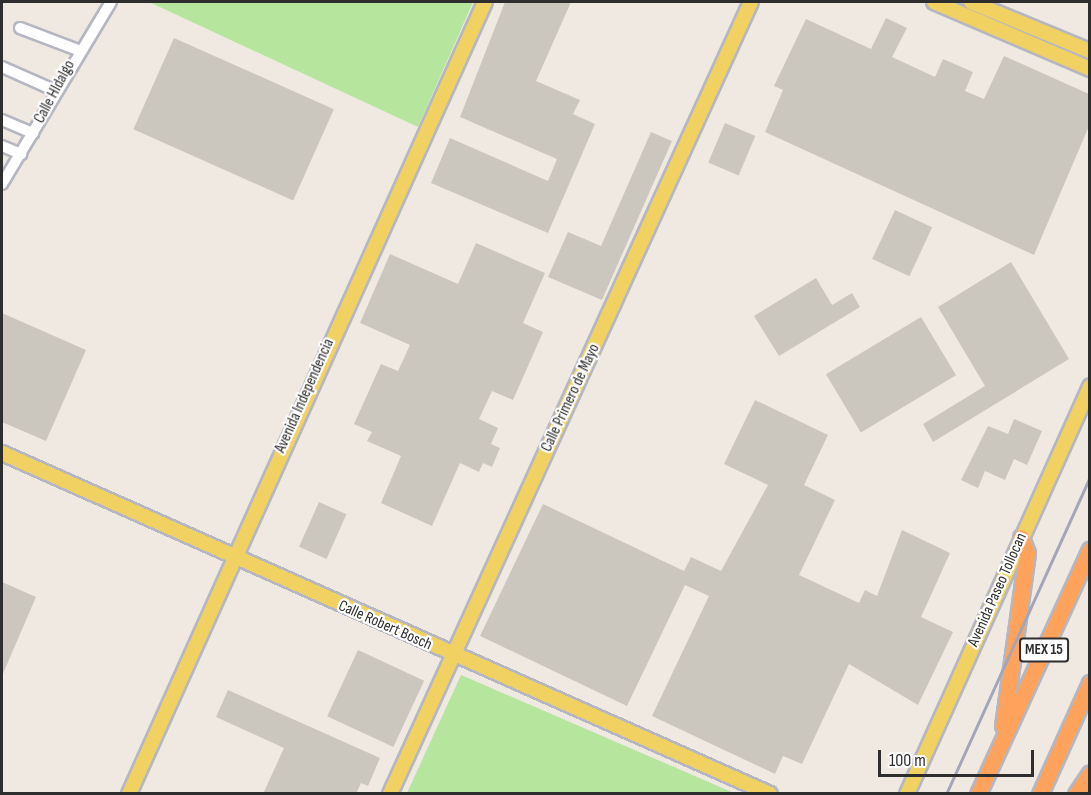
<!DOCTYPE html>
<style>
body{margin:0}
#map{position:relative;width:1091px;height:795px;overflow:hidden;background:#efe9e1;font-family:"Sofia Sans Condensed",sans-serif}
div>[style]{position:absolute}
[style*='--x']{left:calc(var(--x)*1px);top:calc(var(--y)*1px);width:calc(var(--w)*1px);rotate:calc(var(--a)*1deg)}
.green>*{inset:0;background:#b6e59e}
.building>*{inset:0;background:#cbc7bf;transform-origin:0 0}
.roads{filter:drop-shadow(2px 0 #b4b7c1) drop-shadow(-2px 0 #b4b7c1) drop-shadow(0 2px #b4b7c1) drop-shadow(0 -2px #b4b7c1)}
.minor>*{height:10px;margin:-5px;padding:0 5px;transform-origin:5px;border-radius:5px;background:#fff}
.major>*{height:14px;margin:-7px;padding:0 7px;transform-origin:7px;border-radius:7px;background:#f2d163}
.highway>*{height:15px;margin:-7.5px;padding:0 7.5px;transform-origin:7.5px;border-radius:7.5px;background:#ffa35c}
.rail>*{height:3px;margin:-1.5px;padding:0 1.5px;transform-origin:1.5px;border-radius:1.5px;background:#a3a6b8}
span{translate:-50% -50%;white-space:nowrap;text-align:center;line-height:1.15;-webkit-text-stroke:4.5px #fff;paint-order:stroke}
.shield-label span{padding:2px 4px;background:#fff;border:2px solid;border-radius:4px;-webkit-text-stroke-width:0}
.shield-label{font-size:15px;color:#2e2e2e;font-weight:700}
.street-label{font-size:16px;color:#2e2e2e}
.frame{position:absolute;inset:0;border:3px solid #2e2e2e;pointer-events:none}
.scale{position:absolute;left:878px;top:750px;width:156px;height:27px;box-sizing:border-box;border:3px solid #2e2e2e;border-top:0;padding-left:8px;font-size:18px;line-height:21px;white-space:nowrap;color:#2e2e2e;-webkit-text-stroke:4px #fff;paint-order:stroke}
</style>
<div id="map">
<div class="green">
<div style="clip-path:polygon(149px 2px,473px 2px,418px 127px)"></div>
<div style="clip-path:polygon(461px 675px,734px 793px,407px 793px)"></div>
</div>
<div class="building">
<div style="clip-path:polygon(505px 2px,571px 2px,536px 81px,580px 100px,573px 114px,595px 124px,548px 233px,431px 183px,450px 138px,548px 181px,557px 159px,460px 117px)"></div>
<div style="clip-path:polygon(886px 18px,907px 28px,892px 57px,935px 77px,943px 59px,973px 72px,965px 91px,984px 99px,1004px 56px,1089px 94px,1089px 126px,1034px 255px,765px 132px,783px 90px,774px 86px,806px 19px,871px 49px)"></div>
<div style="left:174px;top:38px;width:175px;height:100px;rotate:24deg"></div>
<div style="left:725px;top:123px;width:33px;height:43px;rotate:23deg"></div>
<div style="clip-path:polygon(651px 132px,672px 141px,602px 300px,548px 277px,568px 232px,601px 246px)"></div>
<div style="left:895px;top:210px;width:41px;height:54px;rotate:25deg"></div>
<div style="clip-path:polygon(476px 243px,545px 273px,523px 323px,543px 332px,513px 400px,492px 391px,479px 419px,498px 428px,491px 444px,500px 448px,492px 467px,483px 463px,479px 472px,460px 463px,432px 526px,381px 503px,401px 456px,367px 441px,372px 432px,354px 424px,381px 364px,398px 371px,410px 345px,360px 323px,390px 254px,458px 284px)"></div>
<div style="clip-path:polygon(1011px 262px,1069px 359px,933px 442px,923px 424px,985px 386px,938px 307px)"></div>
<div style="clip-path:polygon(816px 278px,832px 305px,852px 293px,860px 307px,779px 356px,754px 316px)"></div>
<div style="clip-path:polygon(2px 313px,86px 350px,46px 441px,2px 422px)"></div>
<div style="left:921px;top:317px;width:68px;height:111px;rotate:59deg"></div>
<div style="clip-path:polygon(755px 400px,828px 435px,804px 485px,835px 500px,799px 575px,859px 603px,865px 590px,877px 596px,902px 530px,950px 553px,921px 617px,953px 632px,918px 705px,849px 664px,802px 764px,783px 756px,775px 774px,652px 716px,709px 596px,685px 585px,627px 706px,480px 636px,543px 504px,684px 571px,691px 557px,721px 571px,768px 485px,724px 464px)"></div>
<div style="clip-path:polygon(1014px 419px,1042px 431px,1027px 465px,1014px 459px,1005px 480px,985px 471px,978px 488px,961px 480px,988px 426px,1008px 434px)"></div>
<div style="left:319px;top:502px;width:30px;height:49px;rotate:24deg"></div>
<div style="clip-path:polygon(2px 582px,36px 597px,2px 676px)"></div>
<div style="left:358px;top:650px;width:73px;height:73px;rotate:25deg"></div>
<div style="clip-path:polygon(228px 690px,380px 758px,368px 786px,361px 783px,356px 794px,263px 794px,284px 748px,216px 717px)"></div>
</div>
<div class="roads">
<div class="minor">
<div style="--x:20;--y:28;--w:62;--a:20.8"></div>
<div style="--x:2;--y:67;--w:57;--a:23.9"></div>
<div style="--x:2;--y:120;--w:34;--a:23"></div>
<div style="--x:2;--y:146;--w:21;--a:23"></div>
<div style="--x:2;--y:184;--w:212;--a:-59.1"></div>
</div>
<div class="major">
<div style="--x:934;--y:2;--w:170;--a:23.2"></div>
<div style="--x:971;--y:2;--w:129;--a:22.4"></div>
<div style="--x:2;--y:453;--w:840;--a:23.94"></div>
<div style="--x:129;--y:794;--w:868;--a:-65.8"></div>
<div style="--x:390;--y:794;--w:870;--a:-65.5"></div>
<div style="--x:907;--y:794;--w:447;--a:-65.8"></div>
</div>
<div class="highway">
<div style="--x:1003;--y:726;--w:175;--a:-82.1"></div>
<div style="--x:1027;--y:553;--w:17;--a:-111"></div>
<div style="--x:978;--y:794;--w:269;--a:-65.4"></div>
<div style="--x:1040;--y:794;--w:122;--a:-65.8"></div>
<div style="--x:1076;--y:794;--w:25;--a:-56"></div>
</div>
</div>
<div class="rail">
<div style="--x:946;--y:794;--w:348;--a:-65.6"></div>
</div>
<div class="shield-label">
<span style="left:1044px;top:650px">MEX 15</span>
</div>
<div class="street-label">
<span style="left:55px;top:92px;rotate:-62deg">Calle HIdalgo</span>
<span style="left:305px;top:396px;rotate:-66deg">Avenida Independencia</span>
<span style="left:571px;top:398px;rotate:-65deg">Calle Primero de Mayo</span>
<span style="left:998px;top:590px;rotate:-66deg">Avenida Paseo Tollocan</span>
<span style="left:385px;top:626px;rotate:24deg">Calle Robert Bosch</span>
</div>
<div class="frame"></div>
<div class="scale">100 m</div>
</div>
